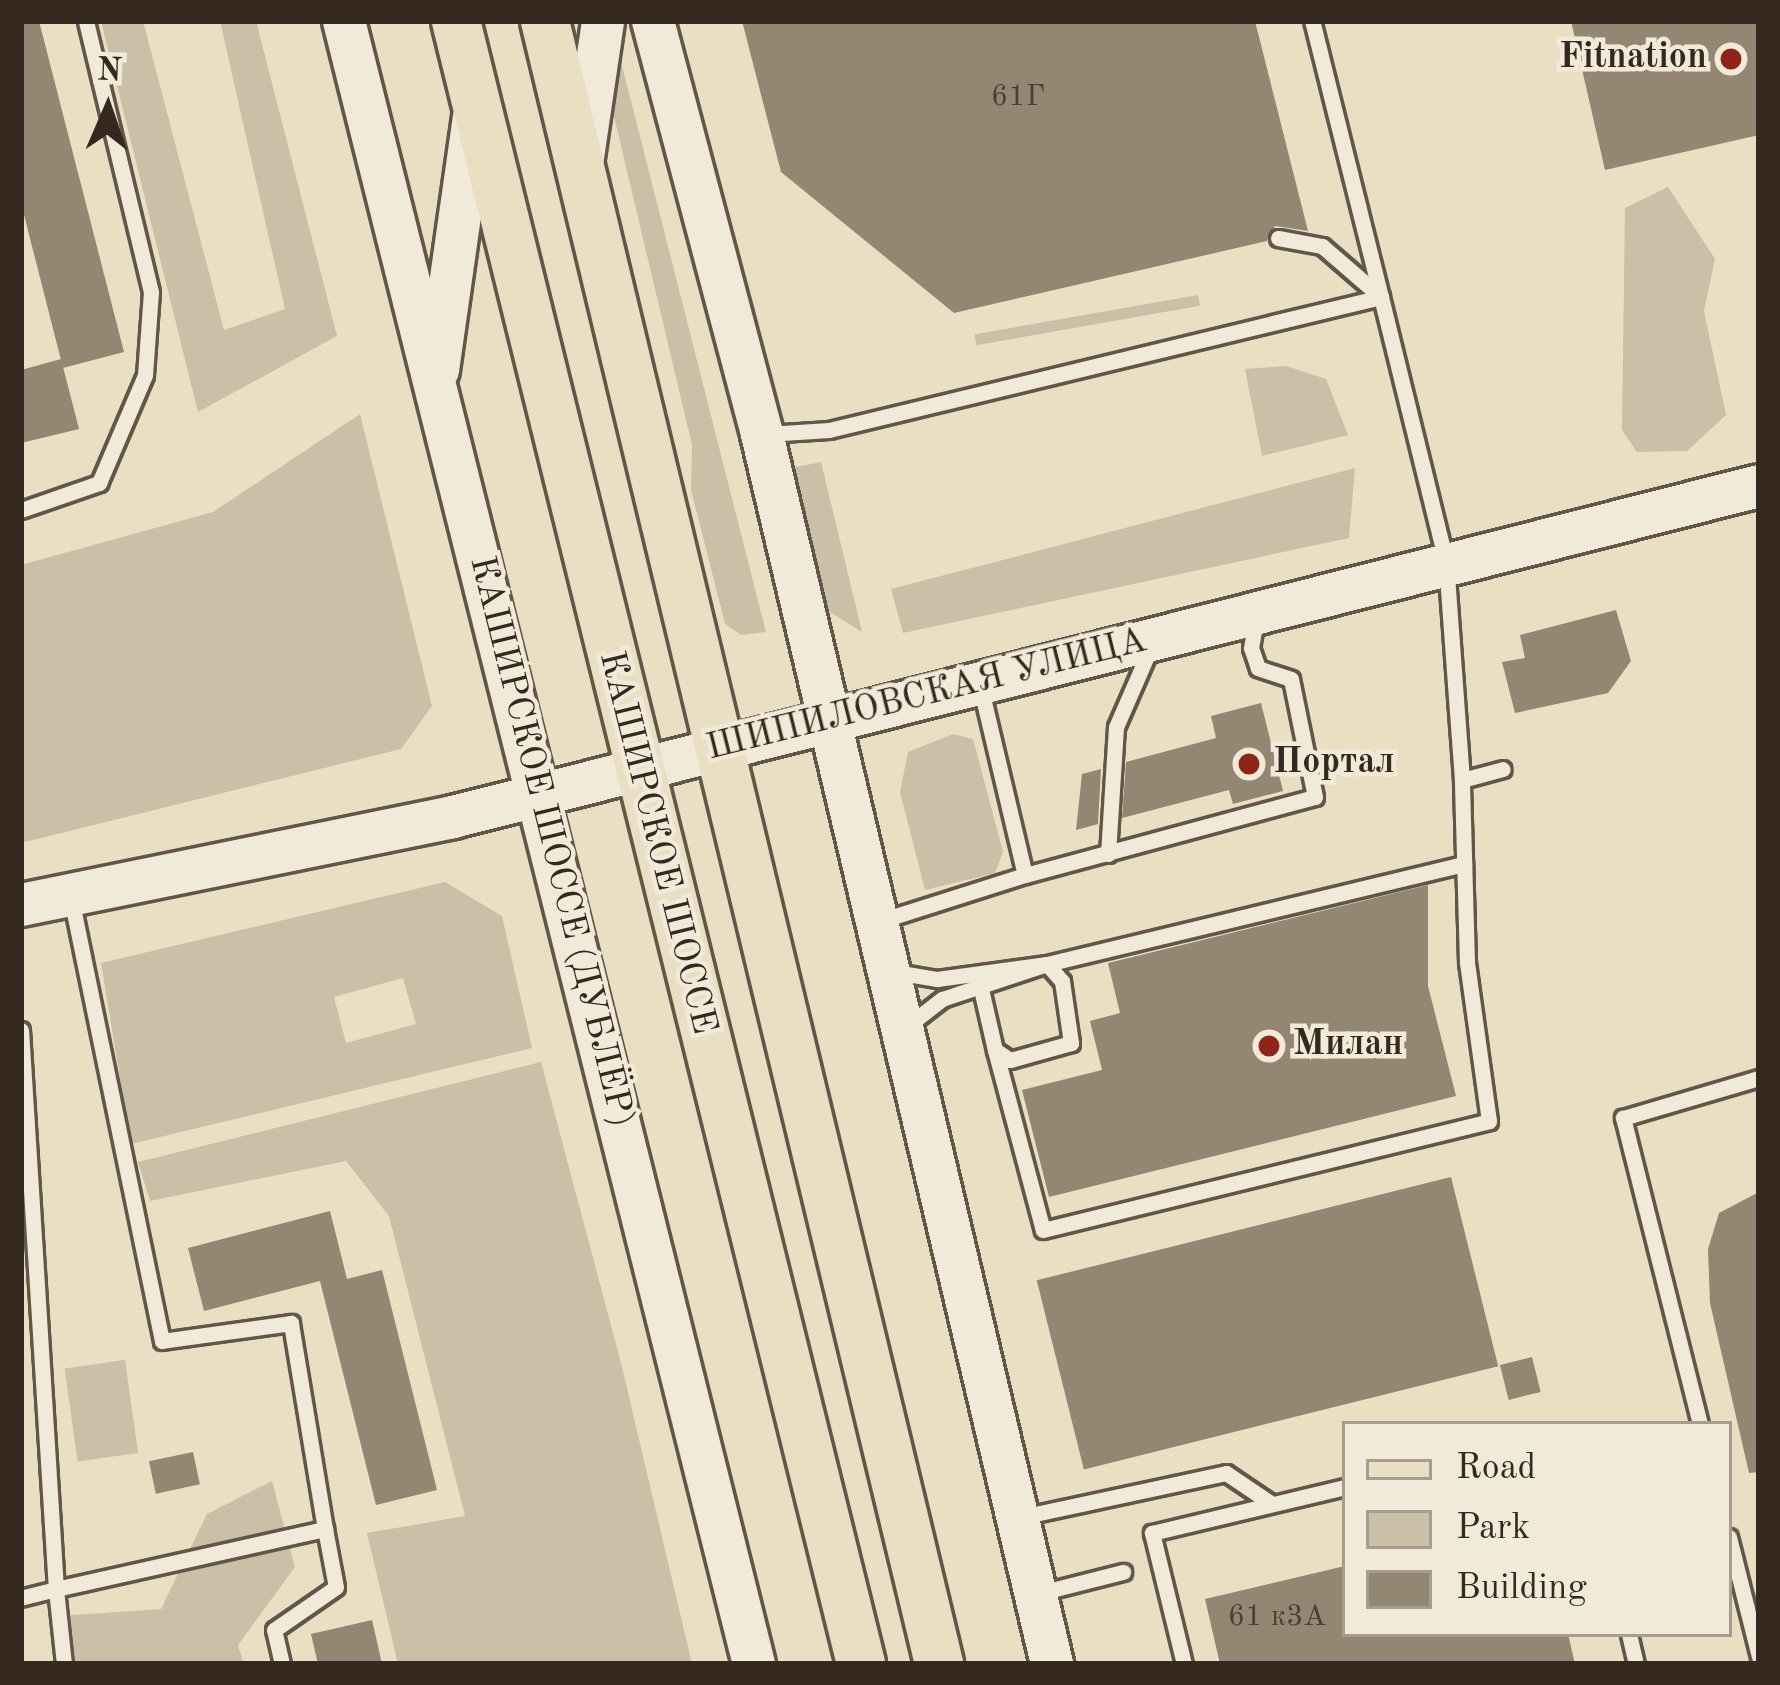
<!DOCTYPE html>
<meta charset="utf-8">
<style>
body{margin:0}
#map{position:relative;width:1780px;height:1685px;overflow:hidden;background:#eadec3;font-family:"Old Standard TT",serif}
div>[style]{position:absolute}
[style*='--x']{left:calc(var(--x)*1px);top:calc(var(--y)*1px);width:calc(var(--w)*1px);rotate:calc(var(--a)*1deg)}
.green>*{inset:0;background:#cbbfa7;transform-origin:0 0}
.building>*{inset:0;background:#938774;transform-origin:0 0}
.roads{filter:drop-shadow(3px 0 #625648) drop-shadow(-3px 0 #625648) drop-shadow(0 3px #625648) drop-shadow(0 -3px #625648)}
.lane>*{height:15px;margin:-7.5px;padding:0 7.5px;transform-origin:7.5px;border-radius:7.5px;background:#f1ead8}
.secondary>*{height:42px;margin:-21px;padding:0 21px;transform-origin:21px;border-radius:21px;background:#f1ead8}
.primary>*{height:48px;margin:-24px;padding:0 24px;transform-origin:24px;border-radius:24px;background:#eadec3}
.dots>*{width:33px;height:33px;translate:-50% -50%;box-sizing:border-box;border:6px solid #f1ead8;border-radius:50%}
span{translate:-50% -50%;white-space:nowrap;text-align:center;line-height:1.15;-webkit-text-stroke:9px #f1ead8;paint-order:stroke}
.number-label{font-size:30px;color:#4c4034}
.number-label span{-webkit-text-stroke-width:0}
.poi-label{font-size:36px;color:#35291f;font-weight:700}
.right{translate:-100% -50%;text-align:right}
.left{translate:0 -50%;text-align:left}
.street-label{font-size:36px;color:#35291f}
.frame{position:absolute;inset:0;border:24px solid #35291f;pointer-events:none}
.legend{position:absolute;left:1342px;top:1421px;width:390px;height:216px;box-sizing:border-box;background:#f1ead8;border:3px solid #a69d8e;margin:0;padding:15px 21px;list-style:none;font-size:36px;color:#35291f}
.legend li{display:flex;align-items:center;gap:24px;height:60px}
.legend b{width:60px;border:3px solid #a69d8e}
.north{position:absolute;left:48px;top:48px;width:120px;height:120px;-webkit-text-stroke:9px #f1ead8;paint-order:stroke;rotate:2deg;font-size:33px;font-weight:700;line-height:48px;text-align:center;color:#35291f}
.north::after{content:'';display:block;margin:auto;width:42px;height:54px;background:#35291f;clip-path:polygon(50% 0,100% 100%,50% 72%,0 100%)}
</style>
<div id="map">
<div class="green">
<div style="clip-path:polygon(101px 21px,143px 21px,224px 330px,285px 309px,220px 21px,256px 21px,337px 336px,198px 412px)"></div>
<div style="clip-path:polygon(615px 38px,766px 632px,741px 635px,725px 624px,691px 490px,692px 445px,613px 112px)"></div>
<div style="clip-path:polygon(1668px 187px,1715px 259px,1704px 311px,1726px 415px,1687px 451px,1637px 452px,1622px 430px,1625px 208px)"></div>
<div style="left:1198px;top:295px;width:11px;height:227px;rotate:80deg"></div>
<div style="clip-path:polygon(1286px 366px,1326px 379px,1348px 435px,1262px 456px,1245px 369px)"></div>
<div style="clip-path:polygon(360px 414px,432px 706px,401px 749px,21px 843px,21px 565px,213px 512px)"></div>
<div style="clip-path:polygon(821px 462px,862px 632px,827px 610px,791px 468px)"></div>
<div style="clip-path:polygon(1355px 468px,1349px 538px,903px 633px,891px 589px)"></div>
<div style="clip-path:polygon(953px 734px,973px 739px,1003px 852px,995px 873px,925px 890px,900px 792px,908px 752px)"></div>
<div style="clip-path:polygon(evenodd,445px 882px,502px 916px,532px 1048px,131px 1144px,101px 963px,445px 882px,403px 978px,416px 1024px,346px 1043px,334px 997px,403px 978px)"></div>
<div style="clip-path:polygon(541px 1062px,621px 1363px,692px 1664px,398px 1664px,367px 1533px,465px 1516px,389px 1216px,346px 1161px,150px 1201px,138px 1162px)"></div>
<div style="left:125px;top:1360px;width:94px;height:61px;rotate:82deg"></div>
<div style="clip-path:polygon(272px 1481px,295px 1567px,238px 1645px,244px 1664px,70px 1664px,59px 1616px,161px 1609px,207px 1514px)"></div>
</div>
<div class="building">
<div style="clip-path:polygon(21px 21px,39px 21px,124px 352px,63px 368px,21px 203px)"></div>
<div style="clip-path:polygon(742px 21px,1255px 21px,1308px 231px,1275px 226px,1267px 241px,954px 313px,781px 172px)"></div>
<div style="clip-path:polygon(1571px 21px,1759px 21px,1759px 135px,1605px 170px)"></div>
<div style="clip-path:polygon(61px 359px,79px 429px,21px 443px,21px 370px)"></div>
<div style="clip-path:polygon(1616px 610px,1631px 661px,1608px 693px,1515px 713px,1502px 662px,1525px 658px,1520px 635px)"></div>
<div style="clip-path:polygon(1261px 703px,1283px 791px,1233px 804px,1229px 790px,1122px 818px,1126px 762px,1216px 738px,1211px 716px)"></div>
<div style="clip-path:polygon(1101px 769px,1098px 824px,1076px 830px,1082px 774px)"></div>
<div style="clip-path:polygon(1428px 885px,1428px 986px,1456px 1096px,1049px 1197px,1022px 1090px,1102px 1070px,1090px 1021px,1120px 1013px,1108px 963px)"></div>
<div style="left:1451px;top:1177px;width:195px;height:427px;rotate:76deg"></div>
<div style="clip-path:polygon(1759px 1192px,1759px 1472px,1749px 1473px,1710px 1303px,1708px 1249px,1719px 1213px)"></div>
<div style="clip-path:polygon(330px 1211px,347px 1279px,382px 1270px,437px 1490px,376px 1505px,320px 1281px,204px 1311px,188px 1248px)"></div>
<div style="left:1532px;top:1357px;width:36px;height:33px;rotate:76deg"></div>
<div style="left:193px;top:1452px;width:33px;height:45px;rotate:78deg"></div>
<div style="clip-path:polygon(1345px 1566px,1345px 1634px,1568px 1634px,1575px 1664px,1220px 1664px,1205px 1599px)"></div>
<div style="clip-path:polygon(372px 1620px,382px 1664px,318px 1664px,311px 1634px)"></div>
</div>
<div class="roads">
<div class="lane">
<div style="--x:1278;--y:238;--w:45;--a:10.3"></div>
<div style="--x:1322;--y:246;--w:78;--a:40.8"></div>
<div style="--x:1381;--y:297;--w:273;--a:76.2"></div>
<div style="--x:1446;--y:562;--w:219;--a:85.8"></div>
<div style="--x:1462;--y:780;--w:42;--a:-15"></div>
<div style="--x:767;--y:434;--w:62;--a:-3.7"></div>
<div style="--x:829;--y:430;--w:568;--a:-13.55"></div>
<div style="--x:1381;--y:297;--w:284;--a:-104"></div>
<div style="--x:21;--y:510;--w:83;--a:-19.1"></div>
<div style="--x:99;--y:483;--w:117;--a:-66.9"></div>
<div style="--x:145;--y:375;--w:83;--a:-85.9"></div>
<div style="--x:151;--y:292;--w:279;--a:-103.5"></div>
<div style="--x:980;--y:685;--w:195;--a:76.7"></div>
<div style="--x:1025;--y:875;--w:300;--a:-15.1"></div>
<div style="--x:1315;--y:797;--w:120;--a:-101.5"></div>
<div style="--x:1291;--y:679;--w:35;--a:-162"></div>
<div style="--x:1258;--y:668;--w:21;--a:-109"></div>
<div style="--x:1251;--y:648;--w:29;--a:-80"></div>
<div style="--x:1108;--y:854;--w:127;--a:-86.4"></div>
<div style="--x:1116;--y:727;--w:85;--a:-66.4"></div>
<div style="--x:883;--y:920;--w:149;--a:-17.6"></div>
<div style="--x:895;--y:972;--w:43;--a:9.5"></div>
<div style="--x:937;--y:979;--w:111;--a:-7.8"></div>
<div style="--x:1047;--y:964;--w:23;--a:49"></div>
<div style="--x:1062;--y:981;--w:63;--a:81.7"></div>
<div style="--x:1071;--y:1043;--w:63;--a:164.4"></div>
<div style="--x:1010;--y:1060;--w:18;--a:-146"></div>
<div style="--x:995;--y:1050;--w:63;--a:-102.9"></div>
<div style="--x:906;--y:1027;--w:46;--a:-37.9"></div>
<div style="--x:942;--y:999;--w:111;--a:-18.4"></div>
<div style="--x:1047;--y:964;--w:429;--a:-13.5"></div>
<div style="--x:21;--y:1030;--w:560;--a:86.42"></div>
<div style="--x:56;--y:1589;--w:36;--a:166"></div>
<div style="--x:995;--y:1050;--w:186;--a:75.1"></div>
<div style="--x:1043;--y:1230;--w:459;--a:-13.7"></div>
<div style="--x:1489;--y:1121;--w:160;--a:-97.9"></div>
<div style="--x:1467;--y:963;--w:183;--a:-91.6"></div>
<div style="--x:1700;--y:1424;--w:316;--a:-104.1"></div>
<div style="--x:1623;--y:1118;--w:142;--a:-16.4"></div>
<div style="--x:1021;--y:1517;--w:210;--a:-12.1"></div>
<div style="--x:1226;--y:1473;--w:55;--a:34"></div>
<div style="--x:1729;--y:1537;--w:123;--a:75.9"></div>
<div style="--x:1036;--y:1594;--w:90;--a:-14.2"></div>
<div style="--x:1629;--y:1634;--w:31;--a:77"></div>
<div style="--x:64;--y:1664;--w:75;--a:-96.1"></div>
<div style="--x:56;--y:1589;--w:276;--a:-12.6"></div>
<div style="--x:325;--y:1529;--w:209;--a:-99.4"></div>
<div style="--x:291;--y:1323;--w:130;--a:172.1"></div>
<div style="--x:162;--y:1341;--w:453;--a:-101.6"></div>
<div style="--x:282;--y:1664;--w:35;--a:-103"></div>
<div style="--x:274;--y:1630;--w:75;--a:-34.7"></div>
<div style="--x:336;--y:1587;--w:59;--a:-100.7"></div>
<div style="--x:1184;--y:1664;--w:135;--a:-103.7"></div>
<div style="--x:1152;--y:1533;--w:198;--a:-13.4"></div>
</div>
<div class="secondary">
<div style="--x:344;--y:21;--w:1693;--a:75.99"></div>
<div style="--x:653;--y:21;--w:427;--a:75.2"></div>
<div style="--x:762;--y:434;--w:1264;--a:76.73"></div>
<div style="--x:582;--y:164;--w:145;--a:-81.6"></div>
<div style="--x:438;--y:370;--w:256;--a:-81.9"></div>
<div style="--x:21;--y:905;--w:441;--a:-11.5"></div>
<div style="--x:453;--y:817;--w:1347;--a:-14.22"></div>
</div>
<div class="primary">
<div style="--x:456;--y:21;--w:1692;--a:76.15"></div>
<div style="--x:545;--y:21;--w:1690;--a:76.51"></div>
</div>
</div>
<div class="dots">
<div style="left:1731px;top:59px;background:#8f2418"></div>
<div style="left:1249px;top:764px;background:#8f2418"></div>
<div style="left:1269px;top:1046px;background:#8f2418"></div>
</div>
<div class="number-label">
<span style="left:1018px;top:97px">61Г</span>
<span style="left:1277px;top:1617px">61 к3А</span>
</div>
<div class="poi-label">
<span class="right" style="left:1707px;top:59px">Fitnation</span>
<span class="left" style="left:1273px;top:764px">Портал</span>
<span class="left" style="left:1293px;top:1046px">Милан</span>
</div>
<div class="street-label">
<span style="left:927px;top:696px;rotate:-14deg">ШИПИЛОВСКАЯ УЛИЦА</span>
<span style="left:550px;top:842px;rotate:76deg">КАШИРСКОЕ ШОССЕ (ДУБЛЁР)</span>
<span style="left:656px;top:843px;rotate:76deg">КАШИРСКОЕ ШОССЕ</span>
</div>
<div class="frame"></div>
<ul class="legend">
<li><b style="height:15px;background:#eadec3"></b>Road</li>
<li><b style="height:33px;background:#cbbfa7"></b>Park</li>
<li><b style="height:33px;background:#938774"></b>Building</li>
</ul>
<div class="north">N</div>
</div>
